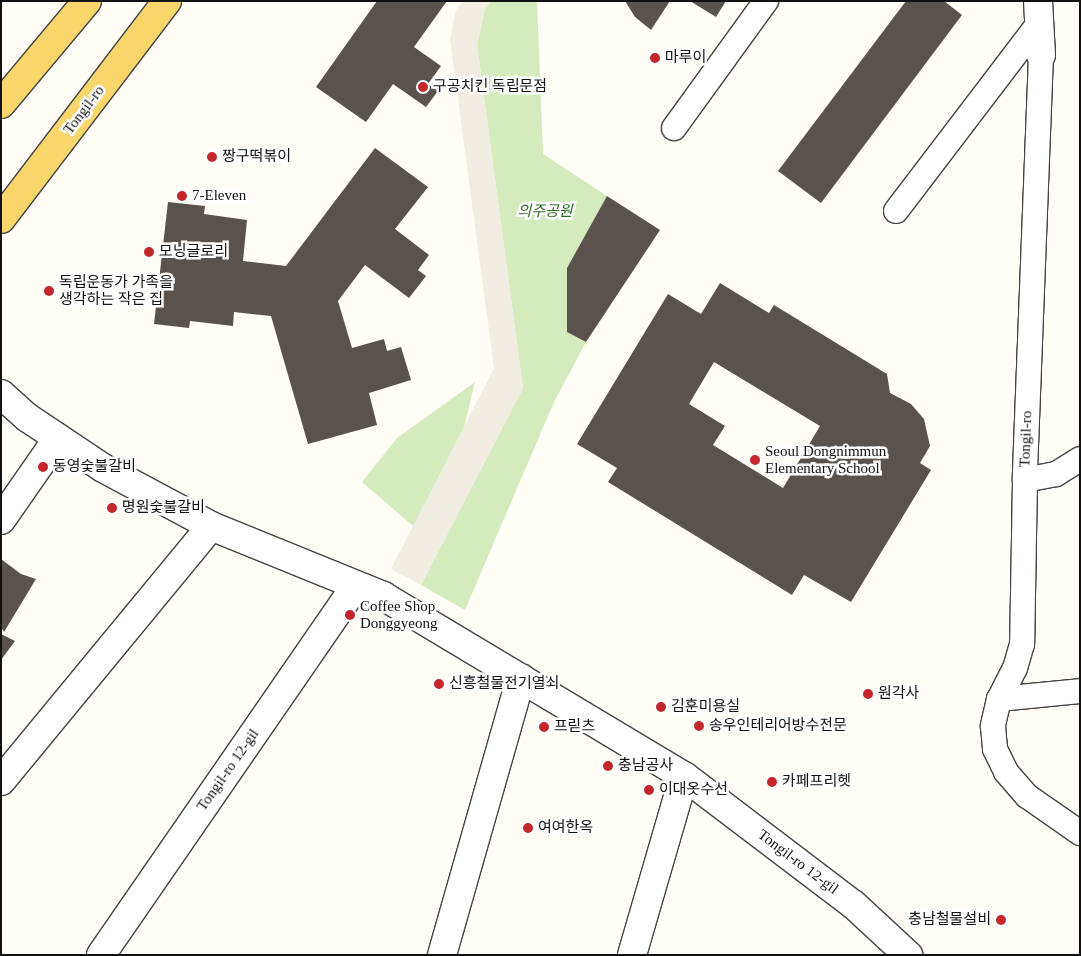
<!DOCTYPE html>
<meta charset="utf-8">
<style>
body{margin:0}
#map{position:relative;width:1081px;height:956px;overflow:hidden;background:#fffdf5;font-family:"Times New Roman","Noto Sans KR",serif}
div>[style]{position:absolute}
[style*='--x']{left:calc(var(--x)*1px);top:calc(var(--y)*1px);width:calc(var(--w)*1px);rotate:calc(var(--a)*1deg)}
.green>*{inset:0;background:#d5ebbd}
.plaza>*{inset:0;background:#f1ede2}
.building>*{inset:0;background:#5a524d}
.roads{filter:drop-shadow(1px 0 #444) drop-shadow(-1px 0 #444) drop-shadow(0 1px #444) drop-shadow(0 -1px #444)}
.lane>*{height:24px;margin:-12px;padding:0 12px;transform-origin:12px;border-radius:12px;background:#fff}
.street>*{height:28px;margin:-14px;padding:0 14px;transform-origin:14px;border-radius:14px;background:#fff}
.primary>*{height:28px;margin:-14px;padding:0 14px;transform-origin:14px;border-radius:14px;background:#f9d66b}
.dots>*{width:14px;height:14px;translate:-50% -50%;box-sizing:border-box;border:2px solid #fff;border-radius:50%}
span{translate:-50% -50%;white-space:nowrap;text-align:center;line-height:1.15;-webkit-text-stroke:5px #fff;paint-order:stroke}
.poi-label{font-size:15px;color:#111}
.left{translate:0 -50%;text-align:left}
.right{translate:-100% -50%;text-align:right}
.street-label{font-size:15px;color:#111}
.park-label{font-size:15px;color:#2f6b1f;font-style:italic}
.frame{position:absolute;inset:0;border:2px solid #111;pointer-events:none}
</style>
<div id="map">
<div class="green">
<div style="clip-path:polygon(491px 1px,537px 1px,543px 154px,607px 196px,567px 268px,567px 332px,586px 342px,554px 402px,465px 610px,421px 585px,523px 388px,477px 45px,485px 9px)"></div>
<div style="clip-path:polygon(475px 382px,445px 505px,413px 526px,362px 482px,397px 438px)"></div>
</div>
<div class="plaza">
<div style="clip-path:polygon(463px 1px,491px 1px,485px 9px,477px 45px,523px 388px,421px 585px,391px 569px,494px 368px,450px 40px,456px 10px)"></div>
</div>
<div class="building">
<div style="clip-path:polygon(377px 1px,447px 1px,414px 47px,441px 66px,428px 84px,438px 91px,426px 107px,393px 84px,366px 122px,316px 87px)"></div>
<div style="clip-path:polygon(625px 1px,670px 1px,651px 30px,635px 17px)"></div>
<div style="clip-path:polygon(690px 1px,726px 1px,716px 17px)"></div>
<div style="clip-path:polygon(906px 1px,944px 1px,962px 15px,821px 203px,778px 171px)"></div>
<div style="clip-path:polygon(375px 148px,428px 187px,395px 229px,429px 255px,418px 270px,426px 276px,409px 298px,365px 265px,338px 301px,352px 348px,384px 339px,387px 351px,401px 347px,411px 380px,369px 393px,377px 425px,308px 444px,271px 316px,234px 312px,233px 326px,190px 321px,189px 328px,154px 324px,168px 202px,205px 206px,204px 214px,247px 220px,243px 261px,286px 266px)"></div>
<div style="clip-path:polygon(607px 196px,660px 230px,586px 342px,567px 332px,567px 268px)"></div>
<div style="clip-path:polygon(evenodd,720px 283px,769px 313px,774px 305px,887px 374px,890px 393px,911px 404px,924px 419px,930px 446px,920px 463px,931px 470px,851px 602px,804px 575px,792px 595px,608px 482px,617px 468px,577px 444px,668px 294px,701px 314px,720px 283px,714px 362px,820px 426px,783px 488px,713px 445px,725px 426px,689px 404px,714px 362px)"></div>
<div style="clip-path:polygon(1px 559px,21px 574px,36px 579px,4px 632px,1px 627px)"></div>
<div style="clip-path:polygon(1px 634px,15px 641px,1px 660px)"></div>
</div>
<div class="roads">
<div class="lane">
<div style="--x:1041;--y:55;--w:425;--a:92.2"></div>
<div style="--x:1025;--y:480;--w:164;--a:91"></div>
<div style="--x:1022;--y:644;--w:25;--a:106"></div>
<div style="--x:1015;--y:668;--w:35;--a:117"></div>
<div style="--x:999;--y:699;--w:28;--a:103"></div>
<div style="--x:993;--y:726;--w:23;--a:85"></div>
<div style="--x:995;--y:749;--w:25;--a:64"></div>
<div style="--x:1006;--y:772;--w:32;--a:49"></div>
<div style="--x:1027;--y:796;--w:65;--a:34.9"></div>
<div style="--x:674;--y:128;--w:157;--a:-54.1"></div>
<div style="--x:896;--y:211;--w:236;--a:-52.7"></div>
<div style="--x:1025;--y:480;--w:32;--a:-11"></div>
<div style="--x:1056;--y:474;--w:28;--a:-32"></div>
<div style="--x:999;--y:699;--w:81;--a:-5.6"></div>
</div>
<div class="street">
<div style="--x:1038;--y:1;--w:54;--a:86.8"></div>
<div style="--x:1;--y:394;--w:36;--a:42"></div>
<div style="--x:28;--y:418;--w:90;--a:33.7"></div>
<div style="--x:103;--y:468;--w:123;--a:28.2"></div>
<div style="--x:211;--y:526;--w:186;--a:22.1"></div>
<div style="--x:383;--y:596;--w:351;--a:30.9"></div>
<div style="--x:684;--y:776;--w:213;--a:37.2"></div>
<div style="--x:854;--y:905;--w:74;--a:42.8"></div>
<div style="--x:1;--y:520;--w:100;--a:-55.2"></div>
<div style="--x:1;--y:781;--w:330;--a:-50.5"></div>
<div style="--x:101;--y:955;--w:449;--a:-55.4"></div>
<div style="--x:442;--y:955;--w:288;--a:-74.1"></div>
<div style="--x:632;--y:955;--w:186;--a:-73.8"></div>
</div>
<div class="primary">
<div style="--x:1;--y:104;--w:134;--a:-50.1"></div>
<div style="--x:1;--y:219;--w:274;--a:-52.7"></div>
</div>
</div>
<div class="dots">
<div style="left:655px;top:58px;background:#c4262e"></div>
<div style="left:423px;top:87px;background:#c4262e"></div>
<div style="left:212px;top:157px;background:#c4262e"></div>
<div style="left:182px;top:196px;background:#c4262e"></div>
<div style="left:149px;top:252px;background:#c4262e"></div>
<div style="left:49px;top:291px;background:#c4262e"></div>
<div style="left:755px;top:460px;background:#c4262e"></div>
<div style="left:43px;top:467px;background:#c4262e"></div>
<div style="left:112px;top:508px;background:#c4262e"></div>
<div style="left:350px;top:615px;background:#c4262e"></div>
<div style="left:439px;top:684px;background:#c4262e"></div>
<div style="left:868px;top:694px;background:#c4262e"></div>
<div style="left:661px;top:707px;background:#c4262e"></div>
<div style="left:699px;top:726px;background:#c4262e"></div>
<div style="left:544px;top:727px;background:#c4262e"></div>
<div style="left:608px;top:766px;background:#c4262e"></div>
<div style="left:772px;top:782px;background:#c4262e"></div>
<div style="left:649px;top:790px;background:#c4262e"></div>
<div style="left:528px;top:828px;background:#c4262e"></div>
<div style="left:1001px;top:920px;background:#c4262e"></div>
</div>
<div class="poi-label">
<span class="left" style="left:665px;top:58px">마루이</span>
<span class="left" style="left:433px;top:87px">구공치킨 독립문점</span>
<span class="left" style="left:222px;top:157px">짱구떡볶이</span>
<span class="left" style="left:192px;top:196px">7-Eleven</span>
<span class="left" style="left:159px;top:252px">모닝글로리</span>
<span class="left" style="left:59px;top:291px">독립운동가 가족을<br>생각하는 작은 집</span>
<span class="left" style="left:765px;top:460px">Seoul Dongnimmun<br>Elementary School</span>
<span class="left" style="left:53px;top:467px">동영숯불갈비</span>
<span class="left" style="left:122px;top:508px">명원숯불갈비</span>
<span class="left" style="left:360px;top:615px">Coffee Shop<br>Donggyeong</span>
<span class="left" style="left:449px;top:684px">신흥철물전기열쇠</span>
<span class="left" style="left:878px;top:694px">원각사</span>
<span class="left" style="left:671px;top:707px">김훈미용실</span>
<span class="left" style="left:709px;top:726px">송우인테리어방수전문</span>
<span class="left" style="left:554px;top:727px">프릳츠</span>
<span class="left" style="left:618px;top:766px">충남공사</span>
<span class="left" style="left:782px;top:782px">카페프리헷</span>
<span class="left" style="left:659px;top:790px">이대옷수선</span>
<span class="left" style="left:538px;top:828px">여여한옥</span>
<span class="right" style="left:991px;top:920px">충남철물설비</span>
</div>
<div class="street-label">
<span style="left:84px;top:110px;rotate:-53deg">Tongil-ro</span>
<span style="left:1026px;top:439px;rotate:-88deg">Tongil-ro</span>
<span style="left:228px;top:770px;rotate:-55deg">Tongil-ro 12-gil</span>
<span style="left:798px;top:862px;rotate:37deg">Tongil-ro 12-gil</span>
</div>
<div class="park-label">
<span style="left:545px;top:212px">의주공원</span>
</div>
<div class="frame"></div>
</div>
